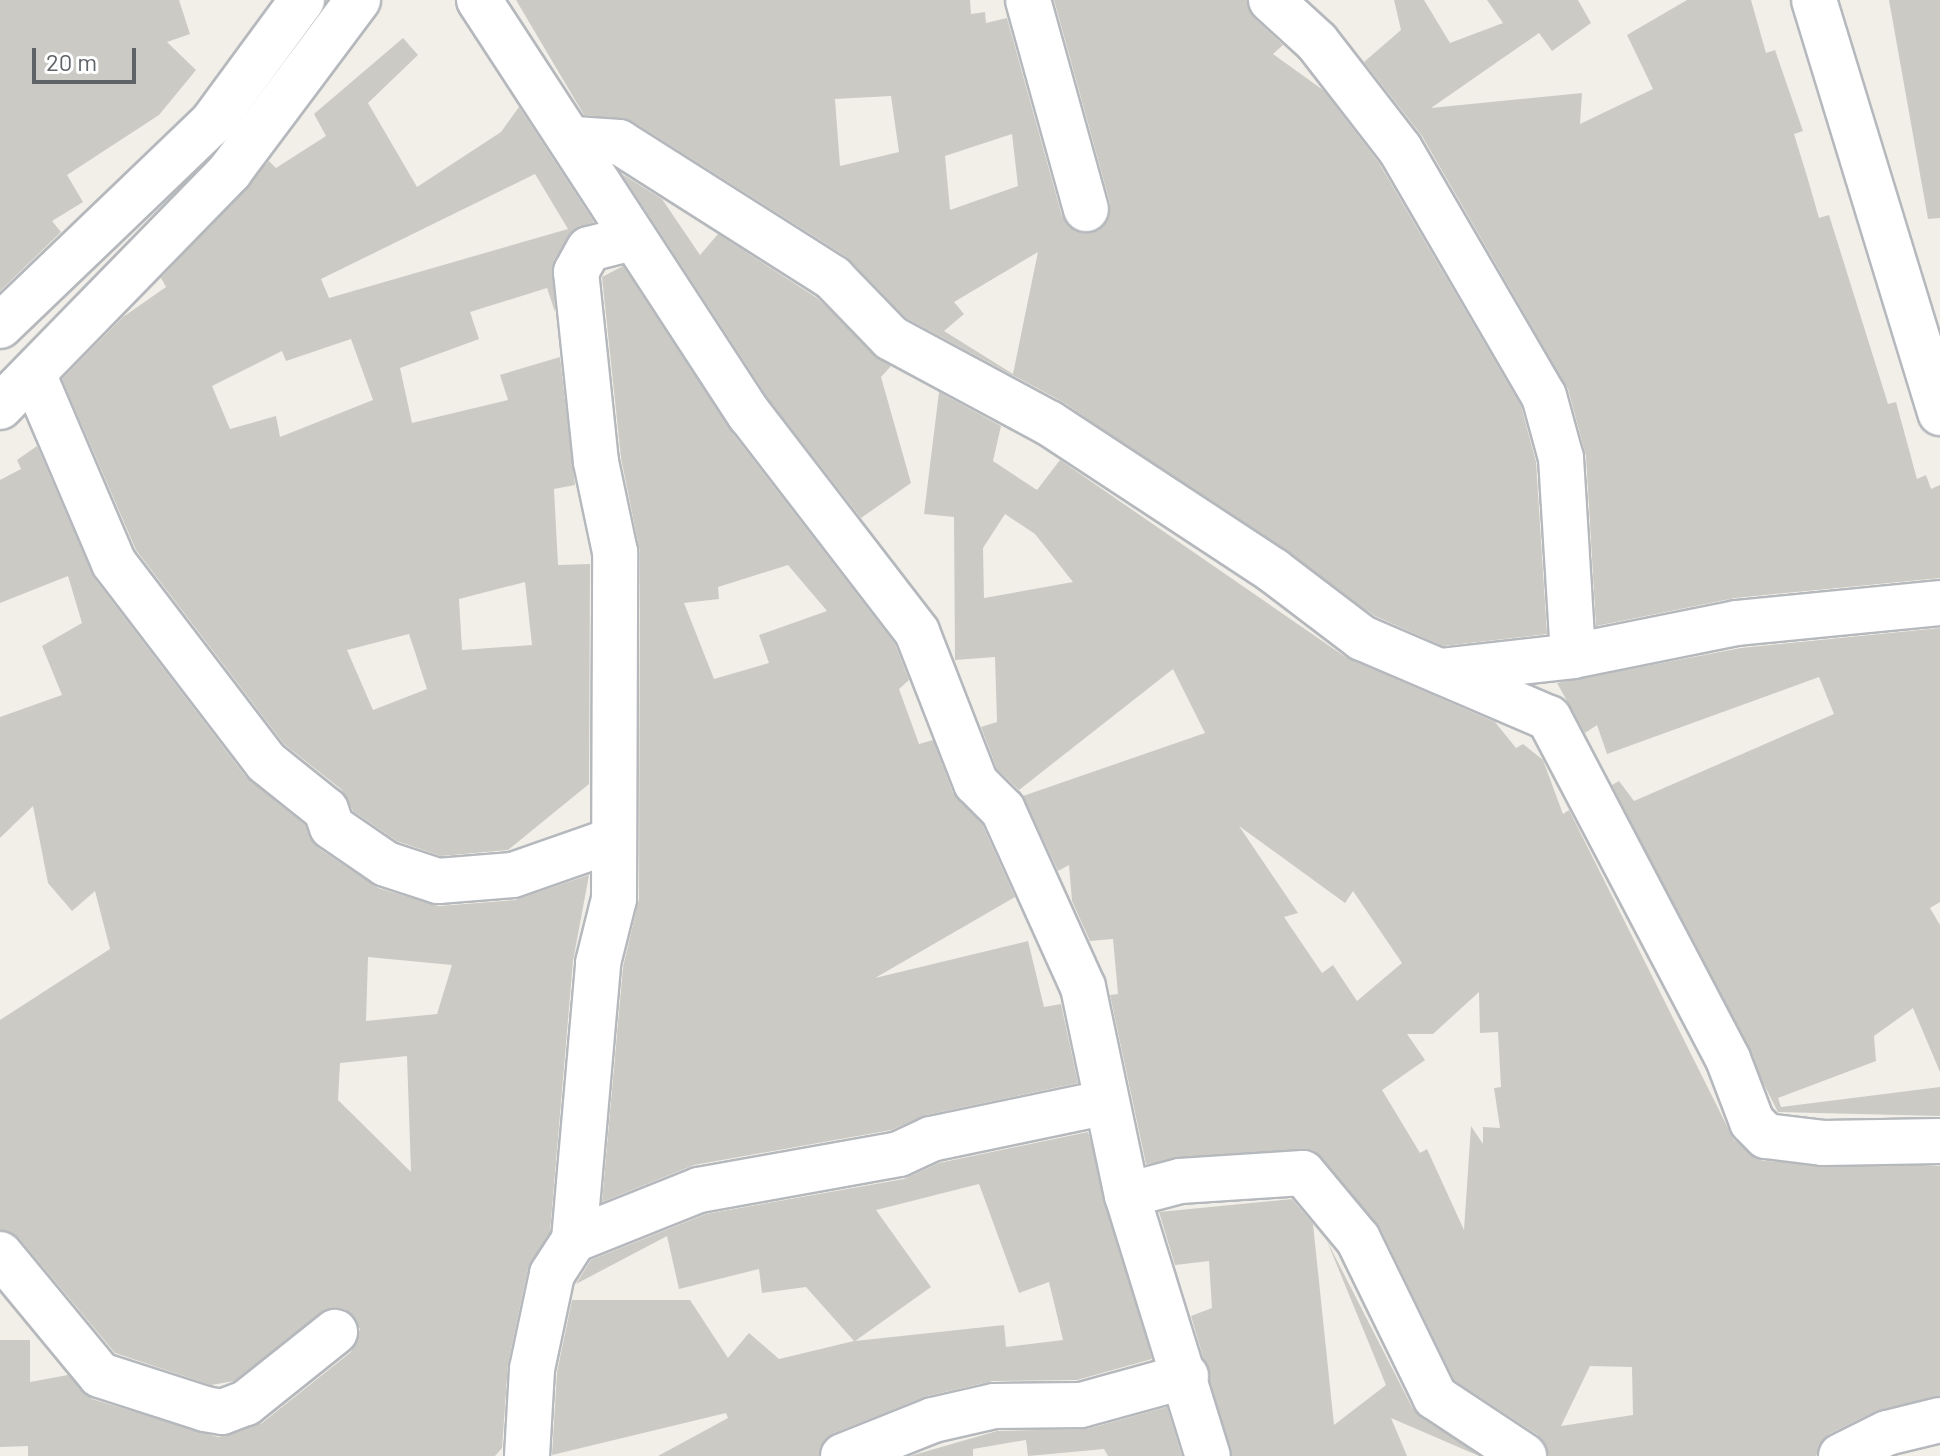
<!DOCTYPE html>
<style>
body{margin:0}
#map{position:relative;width:1940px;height:1456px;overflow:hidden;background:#f1efe8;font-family:Barlow,sans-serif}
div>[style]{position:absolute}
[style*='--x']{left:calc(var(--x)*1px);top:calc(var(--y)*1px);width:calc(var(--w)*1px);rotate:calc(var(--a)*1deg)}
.building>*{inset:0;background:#cccac5}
.roads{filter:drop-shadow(2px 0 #b5b8bc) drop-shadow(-2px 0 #b5b8bc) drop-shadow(0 2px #b5b8bc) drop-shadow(0 -2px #b5b8bc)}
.minor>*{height:44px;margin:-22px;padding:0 22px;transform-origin:22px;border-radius:22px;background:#fff}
span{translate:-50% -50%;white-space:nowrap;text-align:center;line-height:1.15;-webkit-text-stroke:6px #fff;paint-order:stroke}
.scale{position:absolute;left:32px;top:48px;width:104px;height:36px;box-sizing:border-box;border:4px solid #5f6368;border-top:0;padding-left:10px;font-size:24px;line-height:28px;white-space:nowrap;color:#5f6368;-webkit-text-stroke:6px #fff;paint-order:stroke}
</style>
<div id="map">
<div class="building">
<div style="clip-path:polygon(0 0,179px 0,190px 34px,167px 42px,196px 70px,159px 115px,67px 175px,83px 202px,52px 221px,61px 232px,0 291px)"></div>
<div style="clip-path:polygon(evenodd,516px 0,970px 0,971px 14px,985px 12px,986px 23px,1007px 18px,1062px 216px,1081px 233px,1103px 227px,1110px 203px,1054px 0,1247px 0,1254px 18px,1283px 45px,1273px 54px,1323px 90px,1379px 163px,1521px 406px,1536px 462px,1547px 634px,1443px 646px,1375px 616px,1063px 402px,906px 318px,847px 257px,632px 121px,584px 115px,516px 0,891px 96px,899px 152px,840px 166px,835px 99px,891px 96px,516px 0,1012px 134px,1018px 186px,950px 210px,945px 156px,1012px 134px,516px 0,1038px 252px,1024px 320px,1013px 374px,944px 331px,964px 314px,954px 302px,1038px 252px)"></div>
<div style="clip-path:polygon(1394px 0,1424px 0,1450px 43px,1503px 23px,1487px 0,1578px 0,1591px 23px,1552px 51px,1539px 33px,1431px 108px,1582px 93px,1580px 124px,1653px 89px,1627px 35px,1687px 0,1751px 0,1766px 53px,1775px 50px,1803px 131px,1794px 134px,1809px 183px,1819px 218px,1829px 215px,1888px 404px,1896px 402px,1917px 479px,1926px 475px,1931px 489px,1940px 485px,1940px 578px,1735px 598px,1596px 626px,1586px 456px,1568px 389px,1422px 136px,1364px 62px,1401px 30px)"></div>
<div style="clip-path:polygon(1889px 0,1940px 0,1940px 218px,1928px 219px)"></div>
<div style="clip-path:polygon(evenodd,403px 38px,418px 55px,368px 103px,417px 187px,501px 132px,519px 107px,594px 222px,573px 230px,554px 260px,555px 312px,547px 288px,470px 312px,479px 339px,400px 368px,412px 423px,508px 400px,500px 375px,560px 357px,575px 485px,554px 489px,558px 565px,590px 564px,589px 784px,508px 850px,441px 856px,397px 841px,353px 811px,342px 790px,284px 744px,136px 550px,62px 379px,123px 317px,166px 287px,161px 278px,269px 161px,276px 168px,326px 136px,314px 114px,403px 38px,535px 174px,568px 229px,329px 298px,321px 279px,535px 174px,403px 38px,351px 339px,373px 400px,280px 437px,276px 416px,230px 429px,212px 386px,282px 351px,286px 361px,351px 339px,403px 38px,525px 582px,532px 645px,462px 650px,459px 599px,525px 582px,403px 38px,409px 634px,427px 689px,373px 710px,347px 650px,409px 634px)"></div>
<div style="clip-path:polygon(622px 174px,662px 199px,700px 255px,718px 234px,817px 298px,891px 366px,881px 377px,911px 483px,861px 518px,770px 401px)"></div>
<div style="clip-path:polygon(evenodd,623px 266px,730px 430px,895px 644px,909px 680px,899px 689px,919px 744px,933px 740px,953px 793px,982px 824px,1015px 897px,875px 978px,1028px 941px,1044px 1007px,1061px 1004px,1078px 1083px,926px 1115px,891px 1130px,694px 1165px,602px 1202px,623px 967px,639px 899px,640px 552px,621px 458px,602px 277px,623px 266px,788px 565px,827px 611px,759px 635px,769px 663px,714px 679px,684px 603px,719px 599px,718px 587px,788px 565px)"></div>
<div style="clip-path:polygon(evenodd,939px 392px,1001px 426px,993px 461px,1037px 490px,1060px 460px,1347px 658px,1495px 722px,1516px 748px,1523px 744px,1543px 760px,1563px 814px,1569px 810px,1734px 1140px,1763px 1161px,1940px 1166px,1940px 1396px,1876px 1411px,1829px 1434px,1816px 1456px,1549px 1456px,1538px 1435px,1454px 1380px,1380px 1228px,1313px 1150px,1146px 1164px,1110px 995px,1118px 994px,1113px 939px,1090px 941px,1072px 901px,1069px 865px,1058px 871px,1023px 796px,1205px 733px,1173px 669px,1019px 790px,997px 769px,981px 727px,997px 722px,995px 657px,955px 660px,954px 517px,924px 514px,939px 392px,1005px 514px,1035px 534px,1073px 582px,984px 598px,983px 548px,1005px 514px,939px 392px,1239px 826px,1345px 903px,1353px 891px,1402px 963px,1357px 1001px,1333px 965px,1322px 973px,1284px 917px,1298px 913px,1239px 826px,939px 392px,1479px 992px,1480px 1033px,1498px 1032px,1501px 1087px,1494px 1088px,1500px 1128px,1483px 1127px,1483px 1144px,1471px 1126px,1464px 1230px,1427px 1149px,1420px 1153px,1382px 1090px,1425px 1060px,1407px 1034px,1433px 1034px,1479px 992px,939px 392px,1590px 1366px,1632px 1367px,1633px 1415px,1561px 1426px,1590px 1366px)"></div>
<div style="clip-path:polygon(evenodd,37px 446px,94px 578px,246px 777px,305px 825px,318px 848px,378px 888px,439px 906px,515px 900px,589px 875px,573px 961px,550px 1232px,528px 1269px,508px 1364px,502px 1448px,495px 1456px,28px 1456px,28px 1446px,0 1447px,0 1340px,30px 1340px,30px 1382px,68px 1375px,92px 1399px,218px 1437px,262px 1423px,351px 1352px,360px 1329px,345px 1309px,331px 1308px,234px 1381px,211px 1385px,115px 1353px,19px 1238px,0 1230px,0 1020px,110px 949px,95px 891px,72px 911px,48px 883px,33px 806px,0 838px,0 717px,62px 695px,42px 646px,82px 623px,68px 576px,0 603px,0 480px,21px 469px,17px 460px,37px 446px,368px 957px,452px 965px,437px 1014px,366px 1021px,368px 957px,37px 446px,407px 1056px,411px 1172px,338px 1100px,340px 1063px,407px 1056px)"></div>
<div style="clip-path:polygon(1940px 628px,1940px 902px,1930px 908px,1940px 925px,1940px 1072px,1913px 1008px,1874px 1036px,1876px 1061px,1778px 1098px,1781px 1107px,1940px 1087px,1940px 1116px,1778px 1112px,1612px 785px,1619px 781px,1634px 801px,1834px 714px,1819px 677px,1607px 754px,1597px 725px,1585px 733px,1557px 683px,1741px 648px)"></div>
<div style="clip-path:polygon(evenodd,1088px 1132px,1152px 1359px,1077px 1380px,993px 1381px,927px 1396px,834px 1433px,819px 1456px,658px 1456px,728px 1418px,726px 1413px,552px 1455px,557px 1372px,572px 1300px,690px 1300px,728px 1358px,749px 1333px,779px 1359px,854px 1341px,806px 1287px,762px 1293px,759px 1269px,679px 1289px,667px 1236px,576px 1284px,591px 1260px,706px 1214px,904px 1179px,939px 1163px,1088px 1132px,979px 1184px,1019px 1293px,1049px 1282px,1063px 1340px,1006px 1347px,1004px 1325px,855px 1341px,931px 1287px,876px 1210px,979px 1184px)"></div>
<div style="clip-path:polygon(1292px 1199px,1313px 1224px,1334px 1425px,1386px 1385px,1327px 1241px,1413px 1409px,1479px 1456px,1391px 1418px,1407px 1456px,1232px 1456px,1191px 1316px,1212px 1308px,1209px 1261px,1175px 1265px,1159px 1212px)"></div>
<div style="clip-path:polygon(1167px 1407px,1182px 1456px,1108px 1456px,1104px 1449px,1028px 1456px,1026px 1440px,973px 1449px,973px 1456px,910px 1456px,997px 1431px,1087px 1429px)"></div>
</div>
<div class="roads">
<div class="minor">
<div style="--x:479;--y:0;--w:496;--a:56.9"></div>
<div style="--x:750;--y:415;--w:274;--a:52.4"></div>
<div style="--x:917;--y:632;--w:162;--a:68.7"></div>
<div style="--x:976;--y:783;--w:38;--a:45"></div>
<div style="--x:1003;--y:810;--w:194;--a:65.7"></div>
<div style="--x:1083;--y:987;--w:213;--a:78.1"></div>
<div style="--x:1127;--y:1195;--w:273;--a:72.8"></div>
<div style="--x:1028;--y:0;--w:217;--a:74.5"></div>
<div style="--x:1271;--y:0;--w:62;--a:42.4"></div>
<div style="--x:1317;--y:42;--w:135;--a:52.2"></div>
<div style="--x:1400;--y:149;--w:286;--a:59.8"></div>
<div style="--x:1544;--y:396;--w:64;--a:74.7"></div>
<div style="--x:1561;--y:458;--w:198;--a:86.5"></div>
<div style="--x:1814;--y:0;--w:432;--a:73"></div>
<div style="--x:574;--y:139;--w:45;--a:3.8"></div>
<div style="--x:619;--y:142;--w:254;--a:32.4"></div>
<div style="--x:833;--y:278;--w:83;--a:46"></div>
<div style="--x:891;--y:338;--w:179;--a:28.3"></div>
<div style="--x:1049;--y:423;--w:269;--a:33.3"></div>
<div style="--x:1274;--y:571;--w:111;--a:37.3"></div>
<div style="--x:1362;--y:638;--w:203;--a:23.2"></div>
<div style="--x:1549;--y:718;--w:385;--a:62.3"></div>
<div style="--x:1728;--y:1059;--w:67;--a:69.1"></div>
<div style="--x:1752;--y:1122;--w:20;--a:45"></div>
<div style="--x:1766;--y:1136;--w:57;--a:7"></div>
<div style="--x:1823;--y:1143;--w:117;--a:-1"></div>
<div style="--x:0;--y:326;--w:292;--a:-43.8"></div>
<div style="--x:211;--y:124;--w:154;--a:-53.7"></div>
<div style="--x:35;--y:378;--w:201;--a:66.9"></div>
<div style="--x:114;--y:563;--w:250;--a:52.6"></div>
<div style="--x:266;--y:762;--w:77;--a:38.7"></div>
<div style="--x:326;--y:810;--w:18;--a:71"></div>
<div style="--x:332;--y:827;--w:65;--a:34.4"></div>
<div style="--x:386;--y:864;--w:55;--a:18.1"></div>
<div style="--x:438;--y:881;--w:75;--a:-4.6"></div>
<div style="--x:513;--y:875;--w:106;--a:-19.3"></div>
<div style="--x:0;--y:407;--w:330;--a:-45.7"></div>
<div style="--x:230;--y:171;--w:214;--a:-53.2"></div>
<div style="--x:1440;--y:671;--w:134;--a:-6.4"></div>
<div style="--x:1573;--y:656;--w:167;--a:-11.4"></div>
<div style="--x:1737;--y:623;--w:204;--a:-5.6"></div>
<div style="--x:1127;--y:1195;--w:55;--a:-14.8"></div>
<div style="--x:1180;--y:1181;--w:123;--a:-3.7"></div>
<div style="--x:1303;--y:1173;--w:86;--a:50.2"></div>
<div style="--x:1358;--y:1239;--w:176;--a:64"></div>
<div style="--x:1435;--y:1397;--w:107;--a:33.5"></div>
<div style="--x:574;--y:1240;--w:135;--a:-21.8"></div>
<div style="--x:699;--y:1190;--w:203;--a:-10.2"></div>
<div style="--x:899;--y:1154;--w:35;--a:-25"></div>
<div style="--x:931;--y:1139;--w:177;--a:-11.8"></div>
<div style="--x:0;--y:1254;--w:157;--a:50.4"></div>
<div style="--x:100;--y:1375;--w:110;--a:17.9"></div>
<div style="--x:205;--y:1409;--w:17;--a:10"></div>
<div style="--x:222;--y:1412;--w:26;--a:-21"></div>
<div style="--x:246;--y:1403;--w:114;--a:-38.6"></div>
<div style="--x:527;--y:1456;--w:87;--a:-86.7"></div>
<div style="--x:532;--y:1369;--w:97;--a:-78.1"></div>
<div style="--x:552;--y:1274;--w:40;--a:-57.1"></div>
<div style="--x:574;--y:1240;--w:278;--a:-85"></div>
<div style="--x:598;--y:963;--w:66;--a:-76"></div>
<div style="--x:614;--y:899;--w:347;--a:-89.8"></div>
<div style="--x:615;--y:552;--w:92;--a:-101.9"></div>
<div style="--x:596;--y:462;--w:191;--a:-96"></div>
<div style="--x:576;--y:272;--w:26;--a:-61"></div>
<div style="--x:589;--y:249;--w:44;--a:-14.3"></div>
<div style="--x:843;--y:1456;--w:97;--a:-21.8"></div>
<div style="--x:933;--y:1420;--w:63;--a:-12.9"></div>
<div style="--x:994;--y:1406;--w:87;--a:-0.7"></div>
<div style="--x:1081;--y:1405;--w:109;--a:-15.4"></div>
<div style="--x:1841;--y:1456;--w:51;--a:-26.6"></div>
<div style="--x:1887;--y:1433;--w:55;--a:-13.8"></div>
</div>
</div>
<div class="scale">20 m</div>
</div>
